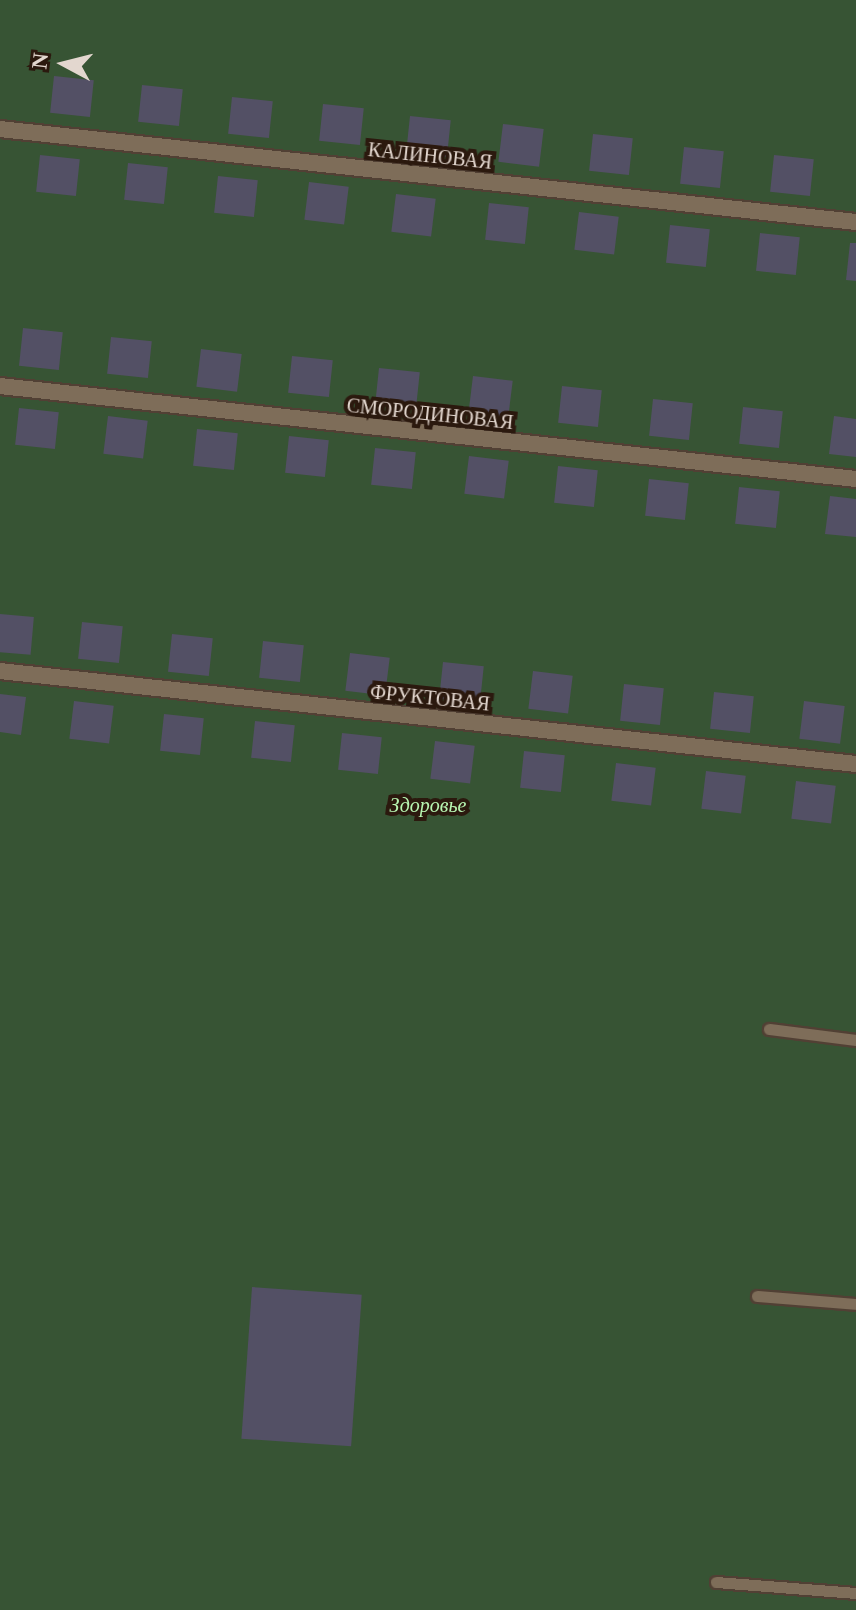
<!DOCTYPE html>
<meta charset="utf-8">
<style>
body{margin:0}
#map{position:relative;width:856px;height:1610px;overflow:hidden;background:#352317;font-family:Georgia,serif}
div>[style]{position:absolute}
[style*='--x']{left:calc(var(--x)*1px);top:calc(var(--y)*1px);width:calc(var(--w)*1px);rotate:calc(var(--a)*1deg)}
.green>*{inset:0;background:#375434;transform-origin:0 0}
.building>*{inset:0;background:#535065;transform-origin:0 0}
.roads{filter:drop-shadow(2px 0 #514034) drop-shadow(-2px 0 #514034) drop-shadow(0 2px #514034) drop-shadow(0 -2px #514034)}
.service>*{height:11px;margin:-5.5px;padding:0 5.5px;transform-origin:5.5px;border-radius:5.5px;background:#7e6d59}
.minor>*{height:16px;margin:-8px;padding:0 8px;transform-origin:8px;border-radius:8px;background:#7e6d59}
span{translate:-50% -50%;white-space:nowrap;text-align:center;line-height:1.15;-webkit-text-stroke:8px #2b190e;paint-order:stroke}
.street-label{font-size:20px;color:#e3d7cf}
.park-label{font-size:20px;color:#b7f5b1;font-style:italic}
.north{position:absolute;left:24px;top:24px;width:80px;height:80px;-webkit-text-stroke:6px #2b190e;paint-order:stroke;rotate:277deg;font-size:22px;font-weight:700;line-height:32px;text-align:center;color:#e3d7cf}
.north::after{content:'';display:block;margin:auto;width:28px;height:36px;background:#e3d7cf;clip-path:polygon(50% 0,100% 100%,50% 72%,0 100%)}
</style>
<div id="map">
<div class="green">
<div style="left:0;top:0;width:856px;height:1610px"></div>
</div>
<div class="building">
<div style="left:54px;top:76px;width:40px;height:37px;rotate:6deg"></div>
<div style="left:142px;top:85px;width:41px;height:37px;rotate:6deg"></div>
<div style="left:232px;top:97px;width:41px;height:37px;rotate:6deg"></div>
<div style="left:323px;top:104px;width:41px;height:37px;rotate:6deg"></div>
<div style="left:410px;top:116px;width:41px;height:37px;rotate:6deg"></div>
<div style="left:503px;top:124px;width:41px;height:38px;rotate:7deg"></div>
<div style="left:593px;top:134px;width:40px;height:37px;rotate:6deg"></div>
<div style="left:684px;top:147px;width:40px;height:37px;rotate:6deg"></div>
<div style="left:40px;top:155px;width:40px;height:37px;rotate:6deg"></div>
<div style="left:774px;top:155px;width:40px;height:37px;rotate:6deg"></div>
<div style="left:128px;top:163px;width:40px;height:37px;rotate:6deg"></div>
<div style="left:218px;top:176px;width:40px;height:37px;rotate:6deg"></div>
<div style="left:309px;top:182px;width:40px;height:38px;rotate:7deg"></div>
<div style="left:396px;top:194px;width:40px;height:38px;rotate:7deg"></div>
<div style="left:489px;top:203px;width:40px;height:37px;rotate:6deg"></div>
<div style="left:579px;top:212px;width:40px;height:38px;rotate:7deg"></div>
<div style="left:670px;top:225px;width:40px;height:38px;rotate:6deg"></div>
<div style="left:760px;top:233px;width:40px;height:38px;rotate:6deg"></div>
<div style="clip-path:polygon(850px 243px,856px 243px,856px 281px,846px 280px)"></div>
<div style="left:23px;top:328px;width:40px;height:38px;rotate:6deg"></div>
<div style="left:111px;top:337px;width:41px;height:37px;rotate:6deg"></div>
<div style="left:201px;top:349px;width:41px;height:38px;rotate:7deg"></div>
<div style="left:292px;top:356px;width:41px;height:37px;rotate:6deg"></div>
<div style="left:379px;top:368px;width:41px;height:37px;rotate:6deg"></div>
<div style="left:473px;top:376px;width:40px;height:38px;rotate:7deg"></div>
<div style="left:562px;top:386px;width:40px;height:37px;rotate:6deg"></div>
<div style="left:653px;top:399px;width:40px;height:37px;rotate:6deg"></div>
<div style="left:743px;top:407px;width:40px;height:37px;rotate:6deg"></div>
<div style="left:19px;top:408px;width:40px;height:37px;rotate:6deg"></div>
<div style="left:108px;top:416px;width:40px;height:38px;rotate:7deg"></div>
<div style="clip-path:polygon(834px 416px,856px 419px,856px 457px,829px 454px)"></div>
<div style="left:197px;top:429px;width:41px;height:37px;rotate:6deg"></div>
<div style="left:289px;top:436px;width:40px;height:37px;rotate:6deg"></div>
<div style="left:375px;top:448px;width:41px;height:37px;rotate:6deg"></div>
<div style="left:469px;top:456px;width:40px;height:38px;rotate:7deg"></div>
<div style="left:558px;top:466px;width:40px;height:37px;rotate:6deg"></div>
<div style="left:649px;top:479px;width:40px;height:37px;rotate:6deg"></div>
<div style="left:739px;top:487px;width:41px;height:37px;rotate:6deg"></div>
<div style="clip-path:polygon(830px 496px,856px 499px,856px 537px,825px 534px)"></div>
<div style="left:0;top:614px;width:34px;height:38px;rotate:5deg"></div>
<div style="left:82px;top:622px;width:41px;height:37px;rotate:6deg"></div>
<div style="left:172px;top:634px;width:41px;height:38px;rotate:6deg"></div>
<div style="left:263px;top:641px;width:41px;height:37px;rotate:6deg"></div>
<div style="left:350px;top:653px;width:40px;height:38px;rotate:7deg"></div>
<div style="left:443px;top:662px;width:41px;height:37px;rotate:6deg"></div>
<div style="left:533px;top:671px;width:40px;height:38px;rotate:7deg"></div>
<div style="left:624px;top:684px;width:40px;height:37px;rotate:6deg"></div>
<div style="left:714px;top:692px;width:40px;height:37px;rotate:6deg"></div>
<div style="clip-path:polygon(0 694px,26px 697px,21px 735px,0 732px)"></div>
<div style="left:74px;top:701px;width:40px;height:38px;rotate:7deg"></div>
<div style="left:804px;top:701px;width:41px;height:38px;rotate:7deg"></div>
<div style="left:164px;top:714px;width:40px;height:37px;rotate:6deg"></div>
<div style="left:255px;top:721px;width:40px;height:37px;rotate:6deg"></div>
<div style="left:342px;top:733px;width:40px;height:37px;rotate:6deg"></div>
<div style="left:435px;top:741px;width:40px;height:38px;rotate:7deg"></div>
<div style="left:524px;top:751px;width:41px;height:37px;rotate:6deg"></div>
<div style="left:616px;top:763px;width:40px;height:38px;rotate:7deg"></div>
<div style="left:706px;top:771px;width:40px;height:38px;rotate:7deg"></div>
<div style="left:796px;top:781px;width:40px;height:38px;rotate:7deg"></div>
<div style="left:252px;top:1287px;width:110px;height:152px;rotate:4deg"></div>
</div>
<div class="roads">
<div class="service">
<div style="--x:769;--y:1029;--w:88;--a:7.2"></div>
<div style="--x:757;--y:1296;--w:99;--a:4.6"></div>
<div style="--x:716;--y:1582;--w:140;--a:4.5"></div>
</div>
<div class="minor">
<div style="--x:0;--y:129;--w:861;--a:6.2"></div>
<div style="--x:0;--y:386;--w:861;--a:6.2"></div>
<div style="--x:0;--y:671;--w:861;--a:6.2"></div>
</div>
</div>
<div class="street-label">
<span style="left:430px;top:156px;rotate:6deg">КАЛИНОВАЯ</span>
<span style="left:430px;top:414px;rotate:6deg">СМОРОДИНОВАЯ</span>
<span style="left:430px;top:698px;rotate:6deg">ФРУКТОВАЯ</span>
</div>
<div class="park-label">
<span style="left:428px;top:805px">Здоровье</span>
</div>
<div class="north">N</div>
</div>
